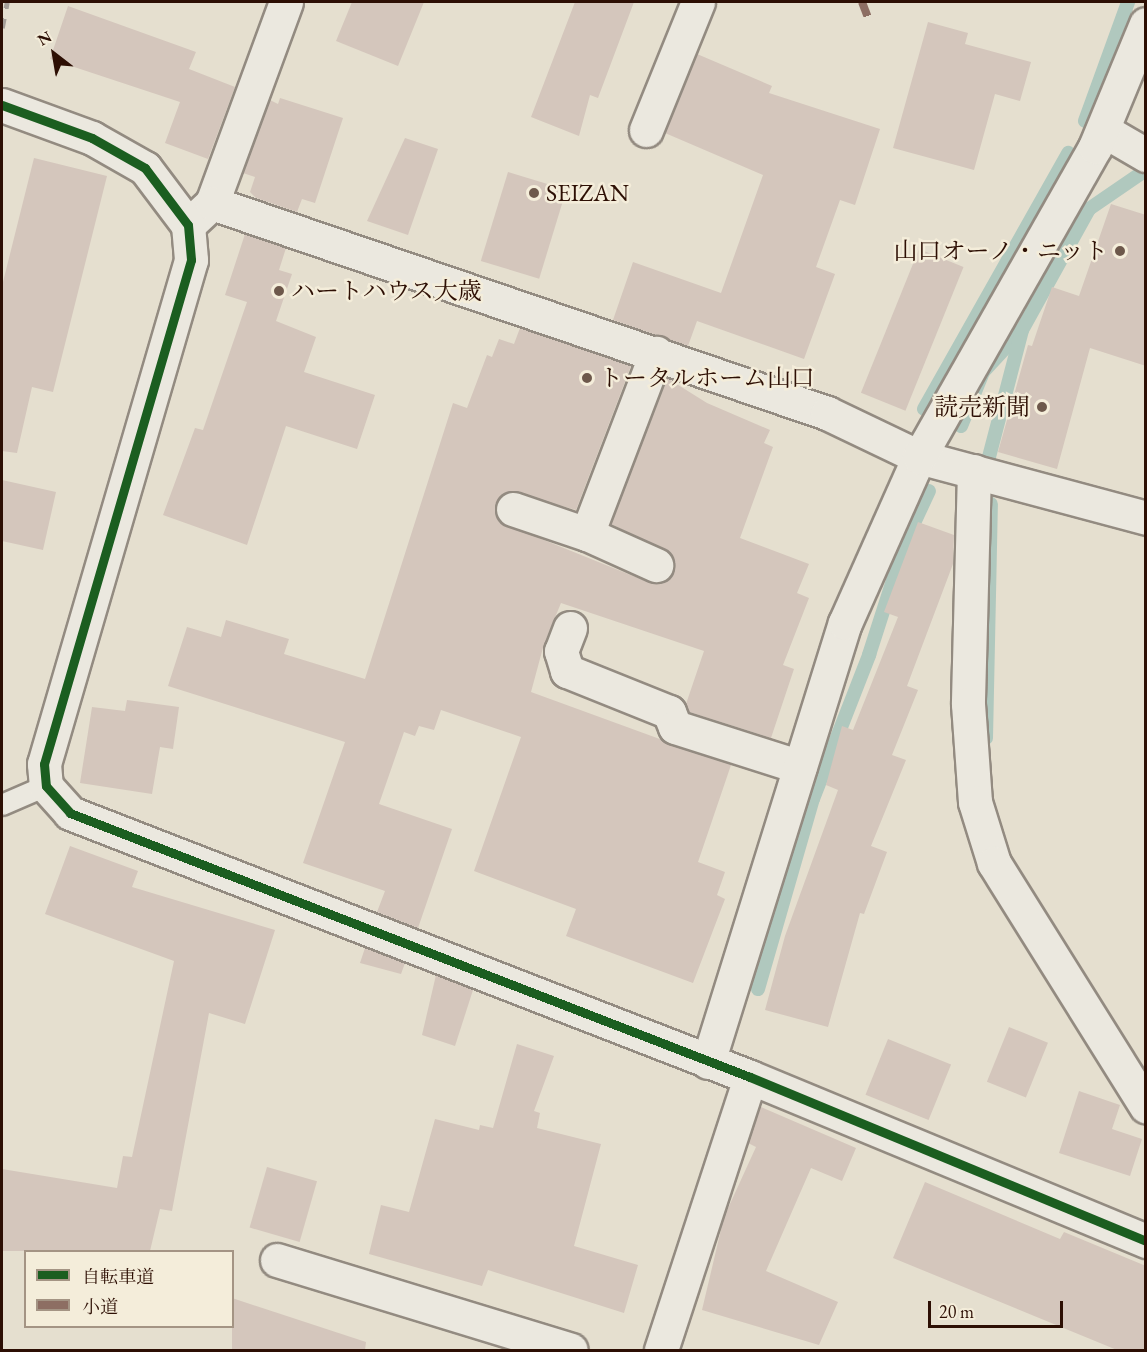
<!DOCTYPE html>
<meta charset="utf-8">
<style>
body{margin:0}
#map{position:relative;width:1147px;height:1352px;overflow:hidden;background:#e5dfcf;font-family:"EB Garamond","Noto Serif JP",serif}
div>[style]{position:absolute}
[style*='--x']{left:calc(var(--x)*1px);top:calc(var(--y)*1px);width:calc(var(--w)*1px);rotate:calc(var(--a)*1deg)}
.stream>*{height:14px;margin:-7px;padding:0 7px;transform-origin:7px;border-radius:7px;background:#b0c8be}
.building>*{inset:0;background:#d4c6bc;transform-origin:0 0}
.roads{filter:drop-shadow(2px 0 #938b81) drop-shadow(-2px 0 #938b81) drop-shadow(0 2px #938b81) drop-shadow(0 -2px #938b81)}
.lane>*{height:20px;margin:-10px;padding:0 10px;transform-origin:10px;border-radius:10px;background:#ebe8df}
.street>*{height:33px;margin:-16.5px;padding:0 16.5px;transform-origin:16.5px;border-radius:16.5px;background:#ebe8df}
.secondary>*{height:33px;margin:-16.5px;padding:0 16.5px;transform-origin:16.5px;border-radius:16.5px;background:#ebe8df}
.rail>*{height:4.5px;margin-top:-2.25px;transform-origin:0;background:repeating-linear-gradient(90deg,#a59f98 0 10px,transparent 0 20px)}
.quiet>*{height:8px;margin-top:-4px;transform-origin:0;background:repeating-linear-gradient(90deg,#8d6e63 0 15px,transparent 0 23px)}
.cycleway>*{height:9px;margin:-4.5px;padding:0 4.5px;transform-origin:4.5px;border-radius:4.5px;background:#1b5e20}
.dots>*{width:16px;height:16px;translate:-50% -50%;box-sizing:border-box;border:3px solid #f4edda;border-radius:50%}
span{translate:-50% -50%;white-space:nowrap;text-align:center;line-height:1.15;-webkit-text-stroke:5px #f4edda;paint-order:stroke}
.poi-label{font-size:24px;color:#2d0f04}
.left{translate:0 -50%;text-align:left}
.right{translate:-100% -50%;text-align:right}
.frame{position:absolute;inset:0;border:3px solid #2d0f04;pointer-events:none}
.legend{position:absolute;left:24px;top:1250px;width:210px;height:78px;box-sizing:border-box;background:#f4edda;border:2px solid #a49484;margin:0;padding:8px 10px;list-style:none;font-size:18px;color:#2d0f04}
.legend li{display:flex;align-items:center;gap:12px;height:30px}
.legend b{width:30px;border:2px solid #a49484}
.north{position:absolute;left:24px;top:24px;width:60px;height:60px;-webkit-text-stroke:4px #f4edda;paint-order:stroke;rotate:329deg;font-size:16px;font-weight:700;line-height:24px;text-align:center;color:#2d0f04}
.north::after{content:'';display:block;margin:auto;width:21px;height:27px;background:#2d0f04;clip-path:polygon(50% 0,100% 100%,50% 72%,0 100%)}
.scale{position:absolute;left:928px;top:1301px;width:135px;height:27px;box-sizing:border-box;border:3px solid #2d0f04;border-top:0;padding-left:8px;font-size:18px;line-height:21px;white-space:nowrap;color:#2d0f04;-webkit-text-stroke:4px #f4edda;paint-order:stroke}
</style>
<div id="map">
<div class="stream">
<div style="--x:1085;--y:121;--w:127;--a:-70.1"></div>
<div style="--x:924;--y:409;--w:294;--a:-60.6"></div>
<div style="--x:961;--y:426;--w:58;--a:-67.8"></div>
<div style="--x:983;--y:372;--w:56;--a:-47.2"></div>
<div style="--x:989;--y:457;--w:131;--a:-75.4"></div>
<div style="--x:1022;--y:330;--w:138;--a:-61"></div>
<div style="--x:1089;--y:209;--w:65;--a:-34.4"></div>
<div style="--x:986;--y:738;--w:234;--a:-88.8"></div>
<div style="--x:758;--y:989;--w:198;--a:-73.9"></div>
<div style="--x:813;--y:799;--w:155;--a:-68.7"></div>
<div style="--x:869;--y:655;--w:121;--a:-72.2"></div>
<div style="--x:906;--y:540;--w:54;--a:-64.9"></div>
</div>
<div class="building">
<div style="clip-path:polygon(352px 2px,424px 2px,398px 66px,336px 41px)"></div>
<div style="clip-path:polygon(575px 2px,634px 2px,598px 98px,590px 95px,579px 136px,531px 117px)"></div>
<div style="clip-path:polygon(68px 6px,196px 52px,189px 69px,235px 87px,208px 159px,165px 143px,180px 102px,50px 59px)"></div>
<div style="clip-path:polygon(928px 22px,968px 33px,965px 44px,1031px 62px,1020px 101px,995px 94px,974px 170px,893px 148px)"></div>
<div style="clip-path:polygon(697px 54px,772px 86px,769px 93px,880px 129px,855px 205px,840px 200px,816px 267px,835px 274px,804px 359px,697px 321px,688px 346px,613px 320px,633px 262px,721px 293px,763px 175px,665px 133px)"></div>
<div style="clip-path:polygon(280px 98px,343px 118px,315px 203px,302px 199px,297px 212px,256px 198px,250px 192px,255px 177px,243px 173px,270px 100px,278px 104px)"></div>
<div style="clip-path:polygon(405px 138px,438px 149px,408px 235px,367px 221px)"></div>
<div style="clip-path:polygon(34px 158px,107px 176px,53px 392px,32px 387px,17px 453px,2px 451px,2px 286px)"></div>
<div style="left:508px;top:172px;width:61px;height:93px;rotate:17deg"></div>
<div style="clip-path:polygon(1111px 204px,1146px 215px,1146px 366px,1090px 348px,1057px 469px,998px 452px,1028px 345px,1032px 346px,1052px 287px,1079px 296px)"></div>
<div style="clip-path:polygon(245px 234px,286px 248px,279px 270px,292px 274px,276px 321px,316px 337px,304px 372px,375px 395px,357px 449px,286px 426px,247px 545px,163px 515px,195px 428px,203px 430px,247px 302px,225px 295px)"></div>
<div style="left:919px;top:249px;width:48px;height:155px;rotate:22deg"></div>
<div style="clip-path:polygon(520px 328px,631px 366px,576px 510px,510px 491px,495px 504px,499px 522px,648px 582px,667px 580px,675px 564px,671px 554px,611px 524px,667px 378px,707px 403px,770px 430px,764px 443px,773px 447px,740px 538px,809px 564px,797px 593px,809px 598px,783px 665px,794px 669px,771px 738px,689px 712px,686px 704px,704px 651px,561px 603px,544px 644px,531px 692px,731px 765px,698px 862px,725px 872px,717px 895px,725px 899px,693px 983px,566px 936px,576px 909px,474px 871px,521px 737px,441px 710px,434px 730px,419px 726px,415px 736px,404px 732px,379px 804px,452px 829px,418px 928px,377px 912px,385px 891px,303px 863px,345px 742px,168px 686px,187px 627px,221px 637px,226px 620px,289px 639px,284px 654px,365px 679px,453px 403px,467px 408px,487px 355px,492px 357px,499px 339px,514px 344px)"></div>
<div style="clip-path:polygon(2px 480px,56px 492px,43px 550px,2px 541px)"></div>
<div style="clip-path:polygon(918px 522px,954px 535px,953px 564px,907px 686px,918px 690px,892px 755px,906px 760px,871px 846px,887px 852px,864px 914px,860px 913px,828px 1027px,765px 1010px,785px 936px,838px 790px,826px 785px,842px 726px,853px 730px,898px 617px,884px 612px)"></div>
<div style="clip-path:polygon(127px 700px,179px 707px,173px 749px,160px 747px,152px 794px,80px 783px,92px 707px,125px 711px)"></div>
<div style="clip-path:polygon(70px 846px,138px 871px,132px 887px,275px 930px,245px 1024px,209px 1013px,172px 1211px,160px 1209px,150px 1251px,2px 1251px,2px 1169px,117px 1188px,123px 1156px,132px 1157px,174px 961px,45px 914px)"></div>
<div style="clip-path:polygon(365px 948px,405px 963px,401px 974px,360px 963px)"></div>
<div style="clip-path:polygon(436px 975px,473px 990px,455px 1046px,422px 1035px)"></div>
<div style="left:1009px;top:1027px;width:42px;height:59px;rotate:22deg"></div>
<div style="left:888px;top:1039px;width:68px;height:60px;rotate:22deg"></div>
<div style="clip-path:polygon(517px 1044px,554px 1056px,534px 1111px,540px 1113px,537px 1128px,601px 1144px,574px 1246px,638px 1265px,624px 1313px,488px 1270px,482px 1286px,369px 1254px,381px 1205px,409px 1212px,435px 1119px,479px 1130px,480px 1125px,493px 1128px)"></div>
<div style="clip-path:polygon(1079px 1091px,1120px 1105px,1112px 1129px,1142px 1139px,1130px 1176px,1059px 1153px)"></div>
<div style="clip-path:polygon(761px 1107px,856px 1148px,842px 1181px,811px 1168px,766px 1271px,838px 1302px,819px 1345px,702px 1310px,724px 1217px,756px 1147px,748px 1143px)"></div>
<div style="left:267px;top:1167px;width:52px;height:63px;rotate:16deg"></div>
<div style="clip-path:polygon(925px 1182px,1060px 1239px,1064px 1232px,1146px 1266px,1146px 1350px,1117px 1350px,893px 1258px)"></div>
<div style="clip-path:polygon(232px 1298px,366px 1342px,365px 1350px,232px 1350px)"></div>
</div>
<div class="roads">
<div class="lane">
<div style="--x:2;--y:805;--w:48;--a:-23.4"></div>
</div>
<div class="street">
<div style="--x:286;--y:2;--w:214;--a:110.2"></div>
<div style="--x:212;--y:203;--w:33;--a:137"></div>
<div style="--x:188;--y:225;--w:35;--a:85"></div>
<div style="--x:191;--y:260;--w:525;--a:106.26"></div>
<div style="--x:44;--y:764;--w:22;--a:85"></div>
<div style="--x:46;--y:786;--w:36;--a:48"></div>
<div style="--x:70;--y:813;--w:729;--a:21.22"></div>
<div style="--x:750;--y:1077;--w:429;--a:22.5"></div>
<div style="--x:646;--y:130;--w:138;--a:-67.9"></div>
<div style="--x:1103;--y:130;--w:50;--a:30.2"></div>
<div style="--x:212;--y:203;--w:650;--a:18.85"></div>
<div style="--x:827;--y:413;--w:102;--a:25.6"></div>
<div style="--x:919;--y:457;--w:235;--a:15"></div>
<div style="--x:974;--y:471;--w:233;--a:91.5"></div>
<div style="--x:968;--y:704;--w:98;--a:85.9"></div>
<div style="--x:975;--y:802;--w:64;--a:72.7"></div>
<div style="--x:994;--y:863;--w:287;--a:58"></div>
<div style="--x:513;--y:509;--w:78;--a:18.7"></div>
<div style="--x:587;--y:534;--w:194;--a:-69.1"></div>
<div style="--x:587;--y:534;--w:76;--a:24.2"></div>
<div style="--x:570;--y:628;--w:25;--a:111"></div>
<div style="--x:561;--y:651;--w:21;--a:73"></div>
<div style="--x:567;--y:671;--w:110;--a:21.9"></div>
<div style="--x:669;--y:712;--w:16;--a:68"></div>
<div style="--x:675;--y:727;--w:131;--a:17.7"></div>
<div style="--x:708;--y:1062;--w:460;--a:-72.7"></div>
<div style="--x:845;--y:623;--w:182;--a:-66"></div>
<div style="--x:919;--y:457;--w:356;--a:-60.4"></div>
<div style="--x:1095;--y:147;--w:133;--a:-67.5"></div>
<div style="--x:277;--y:1260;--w:307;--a:17"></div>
<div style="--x:661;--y:1350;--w:287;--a:-71.9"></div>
</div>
<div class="secondary">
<div style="--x:2;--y:105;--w:96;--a:20.1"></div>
<div style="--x:92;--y:138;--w:61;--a:29.5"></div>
<div style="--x:145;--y:168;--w:71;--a:53"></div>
</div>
</div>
<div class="rail">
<div style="--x:2;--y:28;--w:26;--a:-79"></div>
</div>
<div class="quiet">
<div style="--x:862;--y:2;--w:17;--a:69"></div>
</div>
<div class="cycleway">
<div style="--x:2;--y:105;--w:96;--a:20.1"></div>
<div style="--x:92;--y:138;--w:61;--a:29.5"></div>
<div style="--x:145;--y:168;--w:71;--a:53"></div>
<div style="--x:188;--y:225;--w:35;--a:85"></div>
<div style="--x:191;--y:260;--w:525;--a:106.26"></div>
<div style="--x:44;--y:764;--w:22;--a:85"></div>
<div style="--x:46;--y:786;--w:36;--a:48"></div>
<div style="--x:70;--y:813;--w:729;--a:21.22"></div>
<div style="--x:750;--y:1077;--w:429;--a:22.5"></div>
</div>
<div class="dots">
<div style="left:534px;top:193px;background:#6d584b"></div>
<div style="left:1120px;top:251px;background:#6d584b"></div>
<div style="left:279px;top:291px;background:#6d584b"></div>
<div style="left:587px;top:378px;background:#6d584b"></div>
<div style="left:1042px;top:407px;background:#6d584b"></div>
</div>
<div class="poi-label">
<span class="left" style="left:546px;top:193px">SEIZAN</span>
<span class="right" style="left:1108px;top:251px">山口オーノ・ニット</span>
<span class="left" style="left:291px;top:291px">ハートハウス大歳</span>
<span class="left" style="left:599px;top:378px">トータルホーム山口</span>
<span class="right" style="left:1030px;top:407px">読売新聞</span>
</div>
<div class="frame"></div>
<ul class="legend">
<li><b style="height:8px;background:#1b5e20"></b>自転車道</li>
<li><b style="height:8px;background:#8d6e63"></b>小道</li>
</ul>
<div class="north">N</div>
<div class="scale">20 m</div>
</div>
